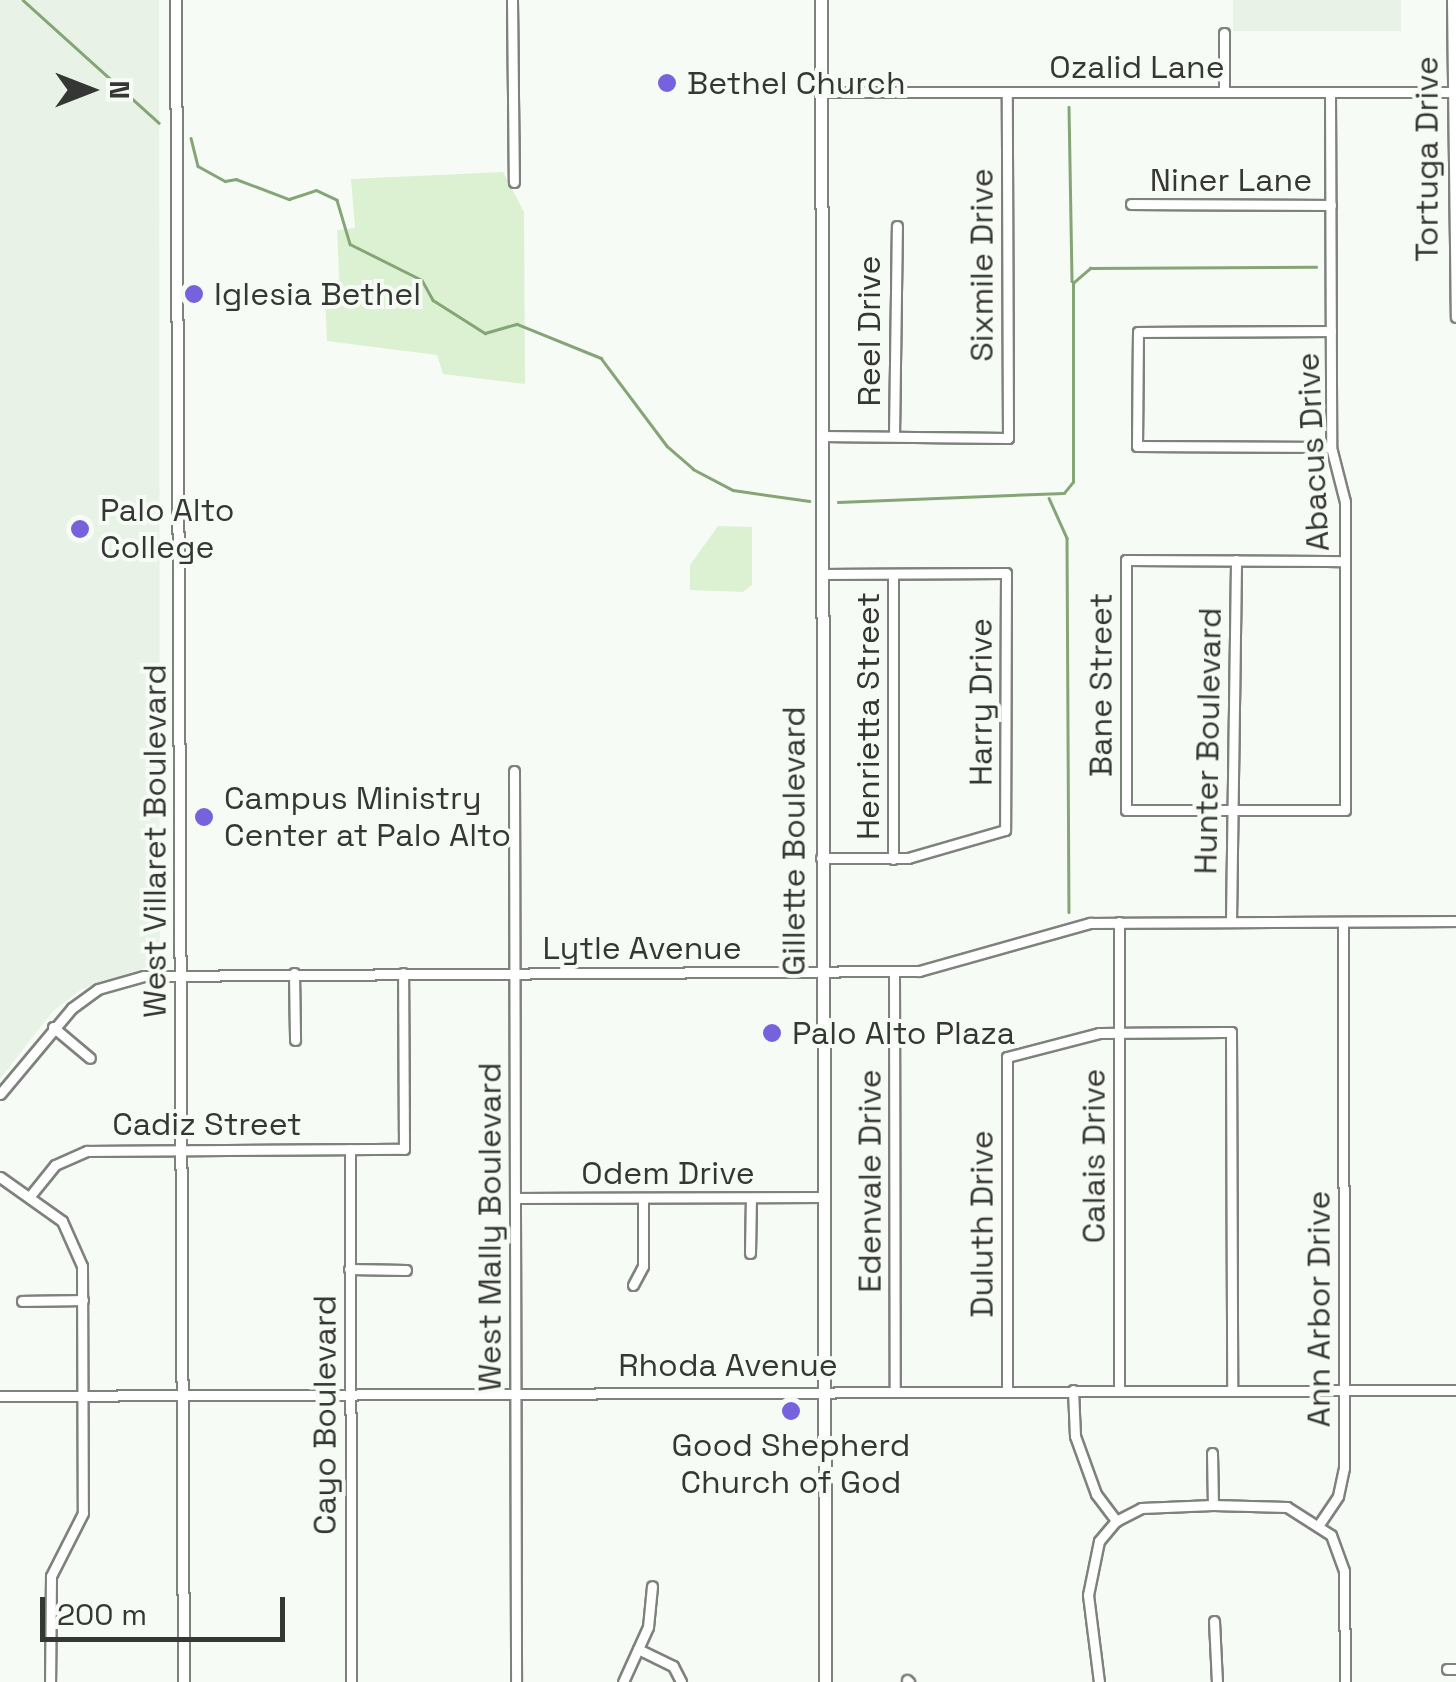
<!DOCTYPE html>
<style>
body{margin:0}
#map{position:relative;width:1456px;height:1682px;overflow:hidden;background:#f7fbf5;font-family:"Space Grotesk",sans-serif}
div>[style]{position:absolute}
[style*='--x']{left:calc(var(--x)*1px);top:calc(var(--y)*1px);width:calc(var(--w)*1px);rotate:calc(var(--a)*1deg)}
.built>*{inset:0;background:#e9f2e6;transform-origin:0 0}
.green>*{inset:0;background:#dbf1d2}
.stream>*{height:2.5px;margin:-1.25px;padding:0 1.25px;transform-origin:1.25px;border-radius:1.25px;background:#85a577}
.roads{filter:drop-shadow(2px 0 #7e827d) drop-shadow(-2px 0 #7e827d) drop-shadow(0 2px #7e827d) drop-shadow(0 -2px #7e827d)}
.minor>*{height:9px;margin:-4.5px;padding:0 4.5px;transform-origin:4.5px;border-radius:4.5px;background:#fff}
.tertiary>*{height:10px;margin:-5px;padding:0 5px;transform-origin:5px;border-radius:5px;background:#fff}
.secondary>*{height:11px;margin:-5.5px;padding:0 5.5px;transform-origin:5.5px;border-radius:5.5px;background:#fff}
.dots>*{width:28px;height:28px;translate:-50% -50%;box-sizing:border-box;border:5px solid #f7fbf5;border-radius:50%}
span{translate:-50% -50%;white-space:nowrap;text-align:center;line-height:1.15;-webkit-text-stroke:8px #f7fbf5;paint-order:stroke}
.street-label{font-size:32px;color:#353734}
.poi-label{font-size:32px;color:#353734}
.left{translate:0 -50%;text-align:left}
.north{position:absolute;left:40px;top:40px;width:100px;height:100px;-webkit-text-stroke:8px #f7fbf5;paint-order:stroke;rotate:90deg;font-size:28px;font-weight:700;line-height:40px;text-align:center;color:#353734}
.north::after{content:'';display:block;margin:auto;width:35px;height:45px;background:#353734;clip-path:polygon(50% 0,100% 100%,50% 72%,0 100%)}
.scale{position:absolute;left:40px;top:1597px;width:245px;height:45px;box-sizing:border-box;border:5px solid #353734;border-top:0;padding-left:12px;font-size:30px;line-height:35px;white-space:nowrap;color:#353734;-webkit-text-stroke:8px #f7fbf5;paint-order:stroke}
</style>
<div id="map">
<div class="built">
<div style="clip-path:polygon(0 0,159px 0,160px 963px,82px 989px,53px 1011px,0 1079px)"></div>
<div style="left:1233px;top:0;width:168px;height:31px"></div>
</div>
<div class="green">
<div style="clip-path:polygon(503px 172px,524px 212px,525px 384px,443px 374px,437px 355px,327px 341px,325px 299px,340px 297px,337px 230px,355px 228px,351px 179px)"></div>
<div style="clip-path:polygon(718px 526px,752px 527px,752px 585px,743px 592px,690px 590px,690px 565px)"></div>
</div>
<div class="stream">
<div style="--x:23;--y:0;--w:183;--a:42.1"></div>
<div style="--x:1069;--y:107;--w:174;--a:89"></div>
<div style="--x:191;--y:138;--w:29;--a:76"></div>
<div style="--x:198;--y:166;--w:31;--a:29"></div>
<div style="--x:225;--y:181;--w:11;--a:-10"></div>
<div style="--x:236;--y:179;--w:57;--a:20.7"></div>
<div style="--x:289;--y:199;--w:28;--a:-18"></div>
<div style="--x:316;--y:190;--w:23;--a:25"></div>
<div style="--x:337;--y:200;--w:46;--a:73.5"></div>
<div style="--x:350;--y:244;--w:80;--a:26.6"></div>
<div style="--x:422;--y:280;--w:23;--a:61"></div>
<div style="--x:433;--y:300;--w:62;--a:32.4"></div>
<div style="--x:485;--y:333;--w:33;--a:-16"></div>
<div style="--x:517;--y:324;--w:91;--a:22"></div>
<div style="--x:601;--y:358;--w:110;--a:53.1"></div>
<div style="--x:667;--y:446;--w:35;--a:41"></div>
<div style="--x:693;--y:469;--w:45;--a:27.7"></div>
<div style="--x:733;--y:490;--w:77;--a:8.2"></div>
<div style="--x:1049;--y:498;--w:44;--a:65.8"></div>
<div style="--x:1067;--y:538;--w:374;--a:89.7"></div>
<div style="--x:838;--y:502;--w:226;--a:-2.3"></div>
<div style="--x:1064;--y:493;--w:14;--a:-51"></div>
<div style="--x:1073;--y:482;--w:199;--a:-90"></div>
<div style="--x:1073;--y:283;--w:23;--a:-41"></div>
<div style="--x:1090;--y:268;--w:226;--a:-0.3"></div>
</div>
<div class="roads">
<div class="minor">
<div style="--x:512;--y:0;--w:182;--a:89.4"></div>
<div style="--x:1452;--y:0;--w:317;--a:89.3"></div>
<div style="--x:1224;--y:33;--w:58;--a:90"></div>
<div style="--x:821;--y:92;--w:631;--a:0"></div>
<div style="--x:1330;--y:92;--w:355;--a:89.8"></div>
<div style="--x:1331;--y:447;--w:57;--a:75.7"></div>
<div style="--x:1345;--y:502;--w:308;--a:90"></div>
<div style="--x:1345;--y:810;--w:219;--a:180"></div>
<div style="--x:1126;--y:810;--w:250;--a:-90"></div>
<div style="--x:1126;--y:560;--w:218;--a:0.3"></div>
<div style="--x:1131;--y:204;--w:200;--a:0.3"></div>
<div style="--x:821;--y:436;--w:187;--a:0.6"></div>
<div style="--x:1008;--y:438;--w:346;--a:-90.2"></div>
<div style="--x:894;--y:436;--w:210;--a:-89.2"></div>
<div style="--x:1331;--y:447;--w:194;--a:-179.7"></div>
<div style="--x:1137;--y:446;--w:114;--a:-89.5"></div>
<div style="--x:1138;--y:332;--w:193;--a:-0.3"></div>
<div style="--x:821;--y:574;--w:185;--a:-0.3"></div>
<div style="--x:1006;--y:573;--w:257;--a:90.2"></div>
<div style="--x:1005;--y:830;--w:101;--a:163.9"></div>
<div style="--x:908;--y:858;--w:87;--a:180"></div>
<div style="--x:514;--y:771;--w:911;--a:89.87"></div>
<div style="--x:893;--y:859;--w:285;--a:-90"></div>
<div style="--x:1119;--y:922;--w:468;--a:90"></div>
<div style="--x:1231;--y:922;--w:362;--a:-89.2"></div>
<div style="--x:894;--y:971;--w:420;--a:89.9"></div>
<div style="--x:294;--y:973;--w:67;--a:89.1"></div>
<div style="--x:53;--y:1027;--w:48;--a:40"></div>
<div style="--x:0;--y:1094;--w:112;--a:-50.1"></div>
<div style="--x:72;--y:1008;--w:32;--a:-36"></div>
<div style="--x:98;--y:989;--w:48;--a:-15.8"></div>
<div style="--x:144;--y:976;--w:775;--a:-0.37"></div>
<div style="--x:919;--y:971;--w:178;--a:-15.7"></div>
<div style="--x:1090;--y:923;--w:366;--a:-0.3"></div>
<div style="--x:350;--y:1149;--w:533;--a:89.89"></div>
<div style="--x:0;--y:1177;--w:76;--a:35.4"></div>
<div style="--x:62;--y:1221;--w:49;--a:66"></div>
<div style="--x:82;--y:1266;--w:247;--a:89.8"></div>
<div style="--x:83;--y:1513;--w:71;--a:116.9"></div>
<div style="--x:51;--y:1576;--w:106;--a:90.5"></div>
<div style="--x:30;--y:1196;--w:40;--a:-51"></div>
<div style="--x:55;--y:1165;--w:35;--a:-24"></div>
<div style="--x:87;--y:1151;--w:317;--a:-0.4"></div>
<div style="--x:404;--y:1149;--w:176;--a:-90.3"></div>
<div style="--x:515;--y:1198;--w:306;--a:-0.2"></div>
<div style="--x:750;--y:1253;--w:55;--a:-89"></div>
<div style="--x:349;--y:1269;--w:57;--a:1"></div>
<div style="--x:633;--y:1285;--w:21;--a:-62"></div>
<div style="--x:643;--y:1266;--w:68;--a:-90"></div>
<div style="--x:22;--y:1301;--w:61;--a:-0.9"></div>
<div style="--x:1007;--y:1390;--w:333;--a:-90"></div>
<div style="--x:1007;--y:1057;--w:95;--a:-14.6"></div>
<div style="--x:1099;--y:1033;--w:125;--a:-0.5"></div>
<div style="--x:1224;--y:1032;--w:7;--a:0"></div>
<div style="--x:1231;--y:1032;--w:358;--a:89.8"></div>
<div style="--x:1073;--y:1390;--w:46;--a:87.5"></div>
<div style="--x:1075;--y:1436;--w:62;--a:70.1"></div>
<div style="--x:1096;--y:1494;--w:34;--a:53"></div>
<div style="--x:0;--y:1396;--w:1456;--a:-0.24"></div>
<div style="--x:1212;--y:1453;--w:52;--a:88.9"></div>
<div style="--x:1320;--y:1523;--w:32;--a:-56"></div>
<div style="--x:1338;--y:1496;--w:29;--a:-78"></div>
<div style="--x:1344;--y:1468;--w:546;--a:-90.1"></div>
<div style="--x:1214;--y:1621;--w:61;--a:87.2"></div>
<div style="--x:638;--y:1649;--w:39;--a:26"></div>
<div style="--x:673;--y:1666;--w:18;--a:63"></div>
<div style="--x:1447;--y:1669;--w:9;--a:0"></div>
<div style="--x:907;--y:1680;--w:3;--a:45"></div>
<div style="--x:623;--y:1682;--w:60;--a:-65.6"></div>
<div style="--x:648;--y:1627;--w:41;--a:-84.4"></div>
<div style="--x:1099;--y:1682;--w:88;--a:-97.2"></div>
<div style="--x:1088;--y:1595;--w:55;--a:-78.5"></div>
<div style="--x:1099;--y:1541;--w:26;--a:-50"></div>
<div style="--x:1116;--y:1521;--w:28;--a:-27"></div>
<div style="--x:1141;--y:1508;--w:72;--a:-2.4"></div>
<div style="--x:1213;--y:1505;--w:74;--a:1.5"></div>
<div style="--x:1287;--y:1507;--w:52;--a:32.5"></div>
<div style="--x:1331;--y:1535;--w:38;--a:70"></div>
<div style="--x:1344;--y:1571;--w:111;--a:89.5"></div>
</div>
<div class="tertiary">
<div style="--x:176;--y:0;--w:1682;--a:89.73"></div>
</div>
<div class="secondary">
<div style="--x:821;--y:0;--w:1682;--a:89.86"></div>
</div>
</div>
<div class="dots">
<div style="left:667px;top:83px;background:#7562dc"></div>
<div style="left:194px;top:294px;background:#7562dc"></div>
<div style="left:80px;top:529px;background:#7562dc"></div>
<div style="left:204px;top:817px;background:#7562dc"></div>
<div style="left:772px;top:1033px;background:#7562dc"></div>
<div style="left:791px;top:1411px;background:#7562dc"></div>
</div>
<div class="street-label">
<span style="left:1137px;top:67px">Ozalid Lane</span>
<span style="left:1427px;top:159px;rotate:-90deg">Tortuga Drive</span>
<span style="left:1231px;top:180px">Niner Lane</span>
<span style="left:982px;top:265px;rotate:-90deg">Sixmile Drive</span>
<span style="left:869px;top:331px;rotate:-90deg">Reel Drive</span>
<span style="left:1313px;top:452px;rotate:-93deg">Abacus Drive</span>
<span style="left:1101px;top:685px;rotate:-90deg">Bane Street</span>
<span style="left:981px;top:702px;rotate:-90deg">Harry Drive</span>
<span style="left:868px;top:716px;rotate:-90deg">Henrietta Street</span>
<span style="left:1208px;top:741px;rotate:-89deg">Hunter Boulevard</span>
<span style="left:155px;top:841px;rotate:-90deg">West Villaret Boulevard</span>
<span style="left:794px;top:841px;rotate:-90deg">Gillette Boulevard</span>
<span style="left:642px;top:948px">Lytle Avenue</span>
<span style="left:207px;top:1124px">Cadiz Street</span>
<span style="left:1094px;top:1156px;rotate:-90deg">Calais Drive</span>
<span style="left:668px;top:1173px">Odem Drive</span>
<span style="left:870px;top:1181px;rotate:-90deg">Edenvale Drive</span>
<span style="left:982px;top:1224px;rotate:-90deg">Duluth Drive</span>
<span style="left:490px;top:1227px;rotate:-90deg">West Mally Boulevard</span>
<span style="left:1319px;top:1309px;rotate:-90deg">Ann Arbor Drive</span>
<span style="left:728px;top:1365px">Rhoda Avenue</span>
<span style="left:325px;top:1415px;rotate:-90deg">Cayo Boulevard</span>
</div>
<div class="poi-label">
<span class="left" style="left:687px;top:83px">Bethel Church</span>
<span class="left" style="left:214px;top:294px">Iglesia Bethel</span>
<span class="left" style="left:100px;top:529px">Palo Alto<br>College</span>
<span class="left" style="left:224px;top:817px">Campus Ministry<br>Center at Palo Alto</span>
<span class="left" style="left:792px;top:1033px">Palo Alto Plaza</span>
<span style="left:791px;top:1464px">Good Shepherd<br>Church of God</span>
</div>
<div class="north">N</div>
<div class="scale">200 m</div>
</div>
